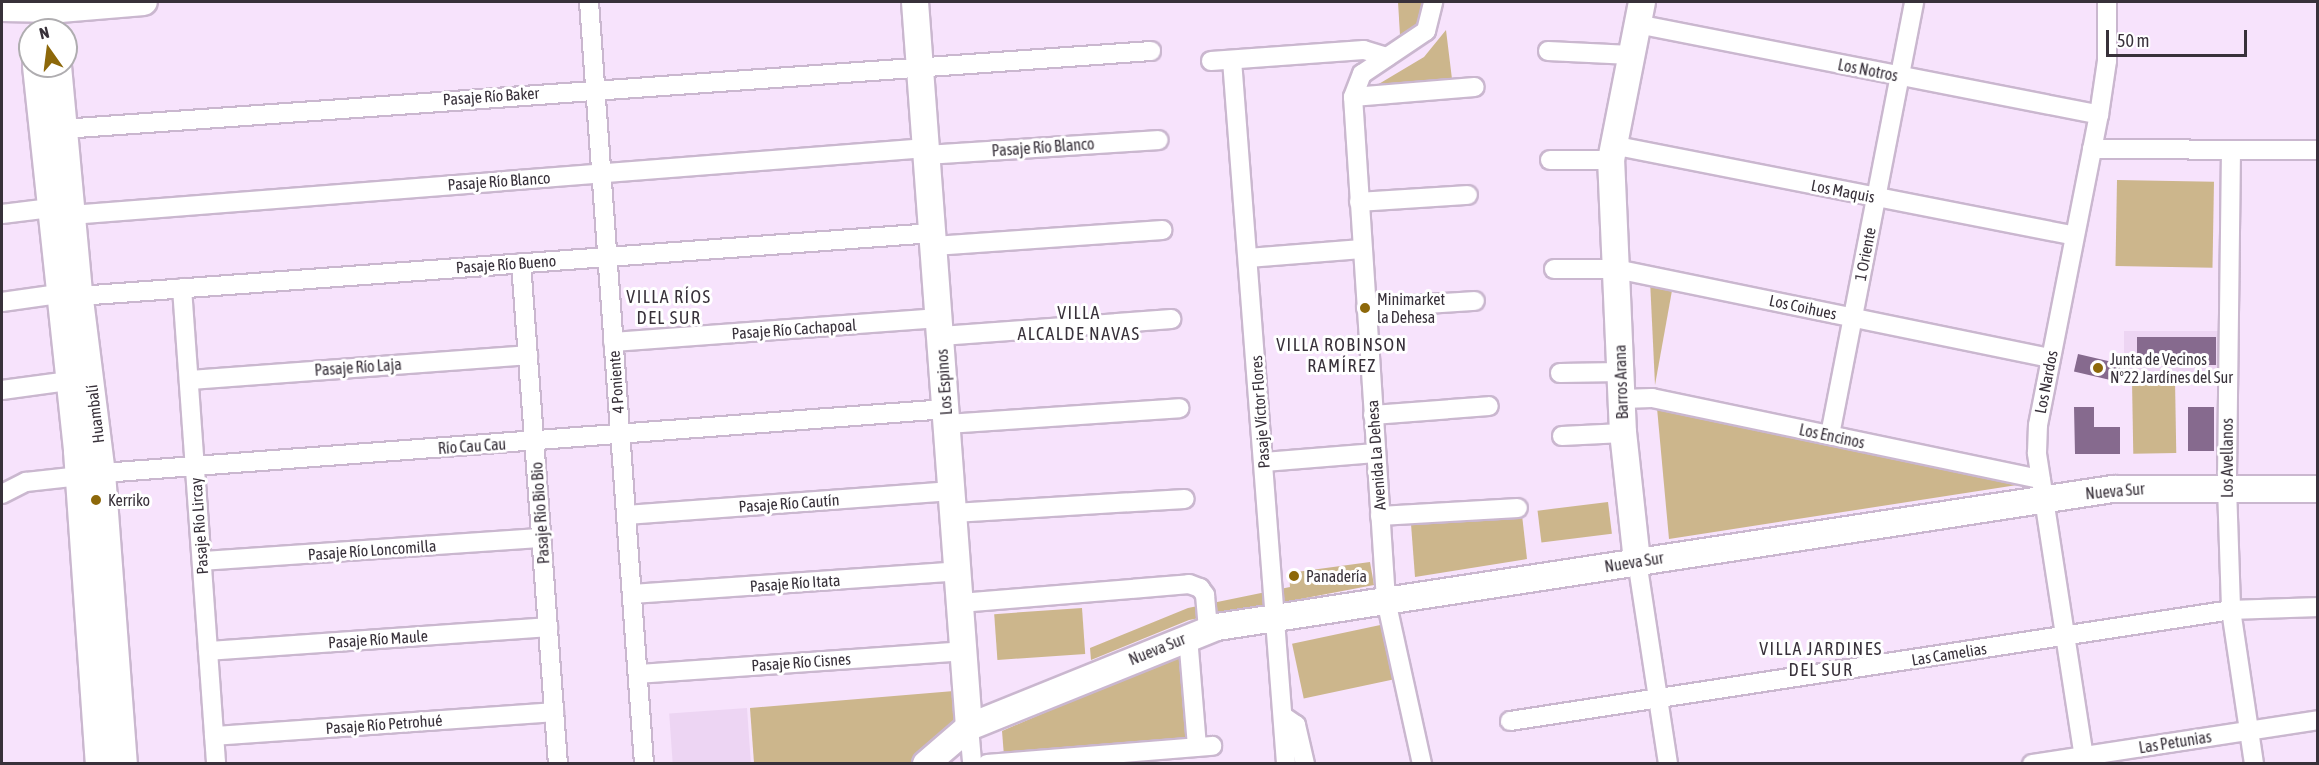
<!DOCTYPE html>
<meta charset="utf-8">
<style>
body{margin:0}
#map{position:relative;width:2319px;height:765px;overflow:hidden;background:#f7e3fc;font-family:"Asap Condensed",sans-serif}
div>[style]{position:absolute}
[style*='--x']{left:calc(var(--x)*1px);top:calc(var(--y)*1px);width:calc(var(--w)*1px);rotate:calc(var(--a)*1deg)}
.built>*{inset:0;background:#edd5f3;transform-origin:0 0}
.green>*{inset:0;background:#ccb68c;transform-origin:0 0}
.building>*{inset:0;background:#866a8e;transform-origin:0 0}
.roads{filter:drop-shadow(2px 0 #cab7cf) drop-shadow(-2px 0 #cab7cf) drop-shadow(0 2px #cab7cf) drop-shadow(0 -2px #cab7cf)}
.street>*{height:18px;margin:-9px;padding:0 9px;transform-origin:9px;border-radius:9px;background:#fff}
.secondary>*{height:26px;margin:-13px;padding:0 13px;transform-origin:13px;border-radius:13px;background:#fff}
.dots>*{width:16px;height:16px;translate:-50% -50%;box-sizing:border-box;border:3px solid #fff;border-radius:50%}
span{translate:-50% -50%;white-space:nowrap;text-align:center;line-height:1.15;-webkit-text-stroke:6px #fff;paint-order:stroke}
.street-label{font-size:16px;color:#38313a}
.poi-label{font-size:16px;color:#38313a}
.left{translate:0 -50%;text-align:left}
.neighbourhood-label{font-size:18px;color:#38313a;letter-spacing:1.5px}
.frame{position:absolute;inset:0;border:3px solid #38313a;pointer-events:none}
.north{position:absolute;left:18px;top:18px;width:60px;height:60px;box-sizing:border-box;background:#fff;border:2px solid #afadb0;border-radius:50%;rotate:346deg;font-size:16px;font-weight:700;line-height:24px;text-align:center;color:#38313a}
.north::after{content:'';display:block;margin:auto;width:21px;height:27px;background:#8d680a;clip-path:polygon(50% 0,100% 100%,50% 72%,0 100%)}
.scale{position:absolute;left:2106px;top:30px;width:141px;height:27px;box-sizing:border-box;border:3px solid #38313a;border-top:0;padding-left:8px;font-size:18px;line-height:21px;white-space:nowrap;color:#38313a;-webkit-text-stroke:4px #fff;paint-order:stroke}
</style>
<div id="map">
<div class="built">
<div style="left:2222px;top:331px;width:41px;height:98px;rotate:90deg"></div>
<div style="left:747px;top:708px;width:55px;height:78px;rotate:86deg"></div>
</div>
<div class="green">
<div style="clip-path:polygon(1398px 2px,1426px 2px,1422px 21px,1400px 35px)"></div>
<div style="clip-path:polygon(1446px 30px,1452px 79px,1372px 88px,1424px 57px)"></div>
<div style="left:2117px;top:180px;width:97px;height:86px;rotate:1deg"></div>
<div style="clip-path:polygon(1650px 280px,1673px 285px,1655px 385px)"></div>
<div style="left:2175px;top:380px;width:73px;height:43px;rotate:89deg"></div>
<div style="clip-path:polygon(1657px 408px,2030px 483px,1669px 539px)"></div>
<div style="left:1608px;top:502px;width:32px;height:71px;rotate:83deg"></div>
<div style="clip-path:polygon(1522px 515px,1527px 559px,1415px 577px,1411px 524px)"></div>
<div style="clip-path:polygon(1370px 562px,1374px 585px,1189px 620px,1091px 660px,1090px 648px,1188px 608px,1290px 587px,1289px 573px)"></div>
<div style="left:1082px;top:608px;width:46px;height:88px;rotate:86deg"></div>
<div style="left:1385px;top:624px;width:56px;height:95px;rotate:78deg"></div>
<div style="clip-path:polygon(1180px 654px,1188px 740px,1004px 756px,1002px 731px)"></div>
<div style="clip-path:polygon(966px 690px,964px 719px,914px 764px,754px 763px,750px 708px)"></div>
</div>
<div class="building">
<div style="left:2216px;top:337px;width:28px;height:79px;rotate:90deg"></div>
<div style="left:2078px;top:354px;width:44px;height:18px;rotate:13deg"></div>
<div style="clip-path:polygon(2074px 407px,2094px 407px,2094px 427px,2120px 427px,2120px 454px,2075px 454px)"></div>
<div style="left:2188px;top:407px;width:26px;height:44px"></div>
</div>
<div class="roads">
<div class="street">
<div style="--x:589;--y:2;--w:764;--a:85.87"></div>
<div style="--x:1637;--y:24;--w:471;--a:11.1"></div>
<div style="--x:1548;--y:51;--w:83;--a:2.8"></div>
<div style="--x:1232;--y:60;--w:706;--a:85.61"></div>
<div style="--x:1211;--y:61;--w:153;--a:-4.1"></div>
<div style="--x:1364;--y:50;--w:24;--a:17"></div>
<div style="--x:1353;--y:97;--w:122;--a:-4.7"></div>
<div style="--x:63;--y:129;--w:1091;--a:-4.1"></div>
<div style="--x:1612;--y:145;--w:471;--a:11.1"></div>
<div style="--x:2092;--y:149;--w:226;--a:0.3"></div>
<div style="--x:2231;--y:150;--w:337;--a:90.7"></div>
<div style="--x:2227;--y:487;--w:123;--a:88.1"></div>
<div style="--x:2231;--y:610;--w:156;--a:81.5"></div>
<div style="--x:927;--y:155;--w:232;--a:-3.7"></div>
<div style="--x:1550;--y:160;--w:61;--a:0"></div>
<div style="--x:1359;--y:202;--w:109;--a:-3.7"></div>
<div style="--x:2;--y:214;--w:49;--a:-7"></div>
<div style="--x:71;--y:215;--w:858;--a:-4.48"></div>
<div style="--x:934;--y:246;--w:229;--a:-4"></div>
<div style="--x:1248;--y:258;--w:114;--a:-4.5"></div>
<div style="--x:521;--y:263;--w:502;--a:85.78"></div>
<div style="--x:1554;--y:269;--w:62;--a:0"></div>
<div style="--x:1616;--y:269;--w:444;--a:11.6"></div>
<div style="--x:182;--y:288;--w:477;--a:85.9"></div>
<div style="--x:79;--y:296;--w:856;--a:-4.22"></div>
<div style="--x:2;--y:302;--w:57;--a:-8.1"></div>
<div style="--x:1366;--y:308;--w:109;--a:-3.7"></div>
<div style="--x:941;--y:336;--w:231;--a:-4.2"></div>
<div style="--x:613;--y:342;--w:327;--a:-4.2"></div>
<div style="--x:1560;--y:373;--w:61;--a:-0.9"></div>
<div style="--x:189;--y:380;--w:340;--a:-4.2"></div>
<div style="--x:2;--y:390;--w:68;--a:-7.7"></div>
<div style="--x:1622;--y:399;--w:30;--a:-2"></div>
<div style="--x:1652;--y:398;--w:397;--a:11.8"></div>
<div style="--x:1373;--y:415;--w:116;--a:-4.4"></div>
<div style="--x:947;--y:424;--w:233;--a:-3.9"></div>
<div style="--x:1830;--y:435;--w:441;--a:-79"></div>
<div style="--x:1562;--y:436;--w:61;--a:-2.8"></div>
<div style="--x:1264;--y:462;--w:112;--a:-4.6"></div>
<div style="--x:2;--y:494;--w:27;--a:-27"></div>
<div style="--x:26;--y:482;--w:91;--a:-6.3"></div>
<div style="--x:116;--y:472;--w:832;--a:-4.34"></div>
<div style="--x:954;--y:513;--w:231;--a:-3.5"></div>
<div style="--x:626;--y:515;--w:327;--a:-4.2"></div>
<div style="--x:1380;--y:516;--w:138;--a:-3.3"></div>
<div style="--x:202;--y:561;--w:340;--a:-3.9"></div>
<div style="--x:1637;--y:561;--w:205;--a:81.3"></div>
<div style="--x:632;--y:594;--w:327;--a:-4"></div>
<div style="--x:960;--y:603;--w:230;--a:-4.7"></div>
<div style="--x:1189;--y:584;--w:12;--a:20"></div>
<div style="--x:1200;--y:588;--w:9;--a:54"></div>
<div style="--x:1205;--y:595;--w:35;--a:85"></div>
<div style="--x:1188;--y:637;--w:110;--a:85.3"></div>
<div style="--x:208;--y:651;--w:341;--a:-4"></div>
<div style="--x:638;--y:674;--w:327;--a:-4"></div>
<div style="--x:1283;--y:716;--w:16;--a:35"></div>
<div style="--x:1296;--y:725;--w:40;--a:77"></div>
<div style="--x:1510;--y:721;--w:729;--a:-8.75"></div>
<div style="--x:2231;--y:610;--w:87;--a:-2"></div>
<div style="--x:969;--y:727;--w:37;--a:85"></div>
<div style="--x:214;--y:736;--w:341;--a:-4"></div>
<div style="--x:987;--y:764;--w:226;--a:-4.6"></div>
<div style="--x:1422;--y:764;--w:168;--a:-102.4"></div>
<div style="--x:1386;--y:600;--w:504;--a:-93.75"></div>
<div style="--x:1353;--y:97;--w:25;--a:-69"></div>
<div style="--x:1362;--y:74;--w:77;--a:-33.9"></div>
<div style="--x:1426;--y:31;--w:30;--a:-76"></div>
<div style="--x:2032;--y:764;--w:289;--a:-8.7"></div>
<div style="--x:2085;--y:764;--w:315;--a:-98.8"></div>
<div style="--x:2037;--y:453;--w:28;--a:-88"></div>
<div style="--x:2038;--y:425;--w:316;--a:-78.9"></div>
<div style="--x:2099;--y:115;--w:55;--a:-81.6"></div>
<div style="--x:2107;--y:61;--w:59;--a:-90"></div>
</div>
<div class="secondary">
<div style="--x:915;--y:2;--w:727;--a:85.74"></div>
<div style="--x:2;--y:8;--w:58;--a:1"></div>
<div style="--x:60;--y:9;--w:84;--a:-4.8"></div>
<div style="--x:36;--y:66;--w:387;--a:83.9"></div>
<div style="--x:77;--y:451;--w:314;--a:86"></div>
<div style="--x:58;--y:66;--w:227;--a:84.7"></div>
<div style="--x:79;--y:292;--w:182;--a:82.8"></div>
<div style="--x:102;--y:473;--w:292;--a:85.7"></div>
<div style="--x:1637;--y:561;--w:129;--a:-96.2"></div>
<div style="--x:1623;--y:433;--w:273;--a:-92.5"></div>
<div style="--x:1611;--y:160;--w:161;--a:-78.9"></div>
<div style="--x:926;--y:764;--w:57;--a:-40.7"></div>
<div style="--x:969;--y:727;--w:267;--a:-22"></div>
<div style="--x:1217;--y:627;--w:907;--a:-8.76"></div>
<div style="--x:2113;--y:489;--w:205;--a:0"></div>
</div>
</div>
<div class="dots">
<div style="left:1365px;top:308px;background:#8d680a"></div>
<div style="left:2098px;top:368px;background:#8d680a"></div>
<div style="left:96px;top:500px;background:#8d680a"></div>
<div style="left:1294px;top:576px;background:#8d680a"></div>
</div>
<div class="street-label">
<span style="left:1868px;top:70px;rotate:11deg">Los Notros</span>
<span style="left:491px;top:96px;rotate:-4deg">Pasaje Río Baker</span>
<span style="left:1043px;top:147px;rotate:-4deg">Pasaje Río Blanco</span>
<span style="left:499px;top:181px;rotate:-4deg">Pasaje Río Blanco</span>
<span style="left:1843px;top:191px;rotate:11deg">Los Maquis</span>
<span style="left:1865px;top:254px;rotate:-79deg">1 Oriente</span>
<span style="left:506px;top:264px;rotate:-4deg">Pasaje Río Bueno</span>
<span style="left:1803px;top:307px;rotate:12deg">Los Coihues</span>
<span style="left:794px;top:329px;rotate:-4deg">Pasaje Río Cachapoal</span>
<span style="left:358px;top:367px;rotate:-4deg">Pasaje Río Laja</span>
<span style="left:616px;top:382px;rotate:-94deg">4 Poniente</span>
<span style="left:944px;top:382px;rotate:-94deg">Los Espinos</span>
<span style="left:1621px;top:382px;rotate:-92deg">Barros Arana</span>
<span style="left:2046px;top:382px;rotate:-79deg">Los Nardos</span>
<span style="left:1260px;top:412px;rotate:-94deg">Pasaje Víctor Flores</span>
<span style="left:95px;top:414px;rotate:-97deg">Huambalí</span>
<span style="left:1832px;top:436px;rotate:12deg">Los Encinos</span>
<span style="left:472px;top:446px;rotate:-4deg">Río Cau Cau</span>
<span style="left:1376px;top:455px;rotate:-94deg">Avenida La Dehesa</span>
<span style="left:2227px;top:458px;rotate:-90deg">Los Avellanos</span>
<span style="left:2115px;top:491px;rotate:-5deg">Nueva Sur</span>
<span style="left:789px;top:503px;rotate:-4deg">Pasaje Río Cautín</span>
<span style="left:540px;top:513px;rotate:-94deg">Pasaje Río Bio Bio</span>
<span style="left:199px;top:526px;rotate:-94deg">Pasaje Río Lircay</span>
<span style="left:372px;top:550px;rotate:-4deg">Pasaje Río Loncomilla</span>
<span style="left:1634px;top:562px;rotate:-9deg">Nueva Sur</span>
<span style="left:795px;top:583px;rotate:-4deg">Pasaje Río Itata</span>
<span style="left:378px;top:639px;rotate:-4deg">Pasaje Río Maule</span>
<span style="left:1157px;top:649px;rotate:-22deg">Nueva Sur</span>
<span style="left:1949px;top:654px;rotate:-9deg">Las Camelias</span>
<span style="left:801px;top:662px;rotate:-4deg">Pasaje Río Cisnes</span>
<span style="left:384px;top:724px;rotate:-4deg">Pasaje Río Petrohué</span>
<span style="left:2175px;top:742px;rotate:-9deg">Las Petunias</span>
</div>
<div class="poi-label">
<span class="left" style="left:1377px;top:308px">Minimarket<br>la Dehesa</span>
<span class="left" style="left:2110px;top:368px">Junta de Vecinos<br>N°22 Jardínes del Sur</span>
<span class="left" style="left:108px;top:500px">Kerriko</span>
<span class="left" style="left:1306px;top:576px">Panadería</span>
</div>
<div class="neighbourhood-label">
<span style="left:669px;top:308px">VILLA RÍOS<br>DEL SUR</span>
<span style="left:1079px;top:324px">VILLA<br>ALCALDE NAVAS</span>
<span style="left:1342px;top:356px">VILLA ROBINSON<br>RAMÍREZ</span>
<span style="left:1821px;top:660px">VILLA JARDINES<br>DEL SUR</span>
</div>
<div class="frame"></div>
<div class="north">N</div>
<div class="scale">50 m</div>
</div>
